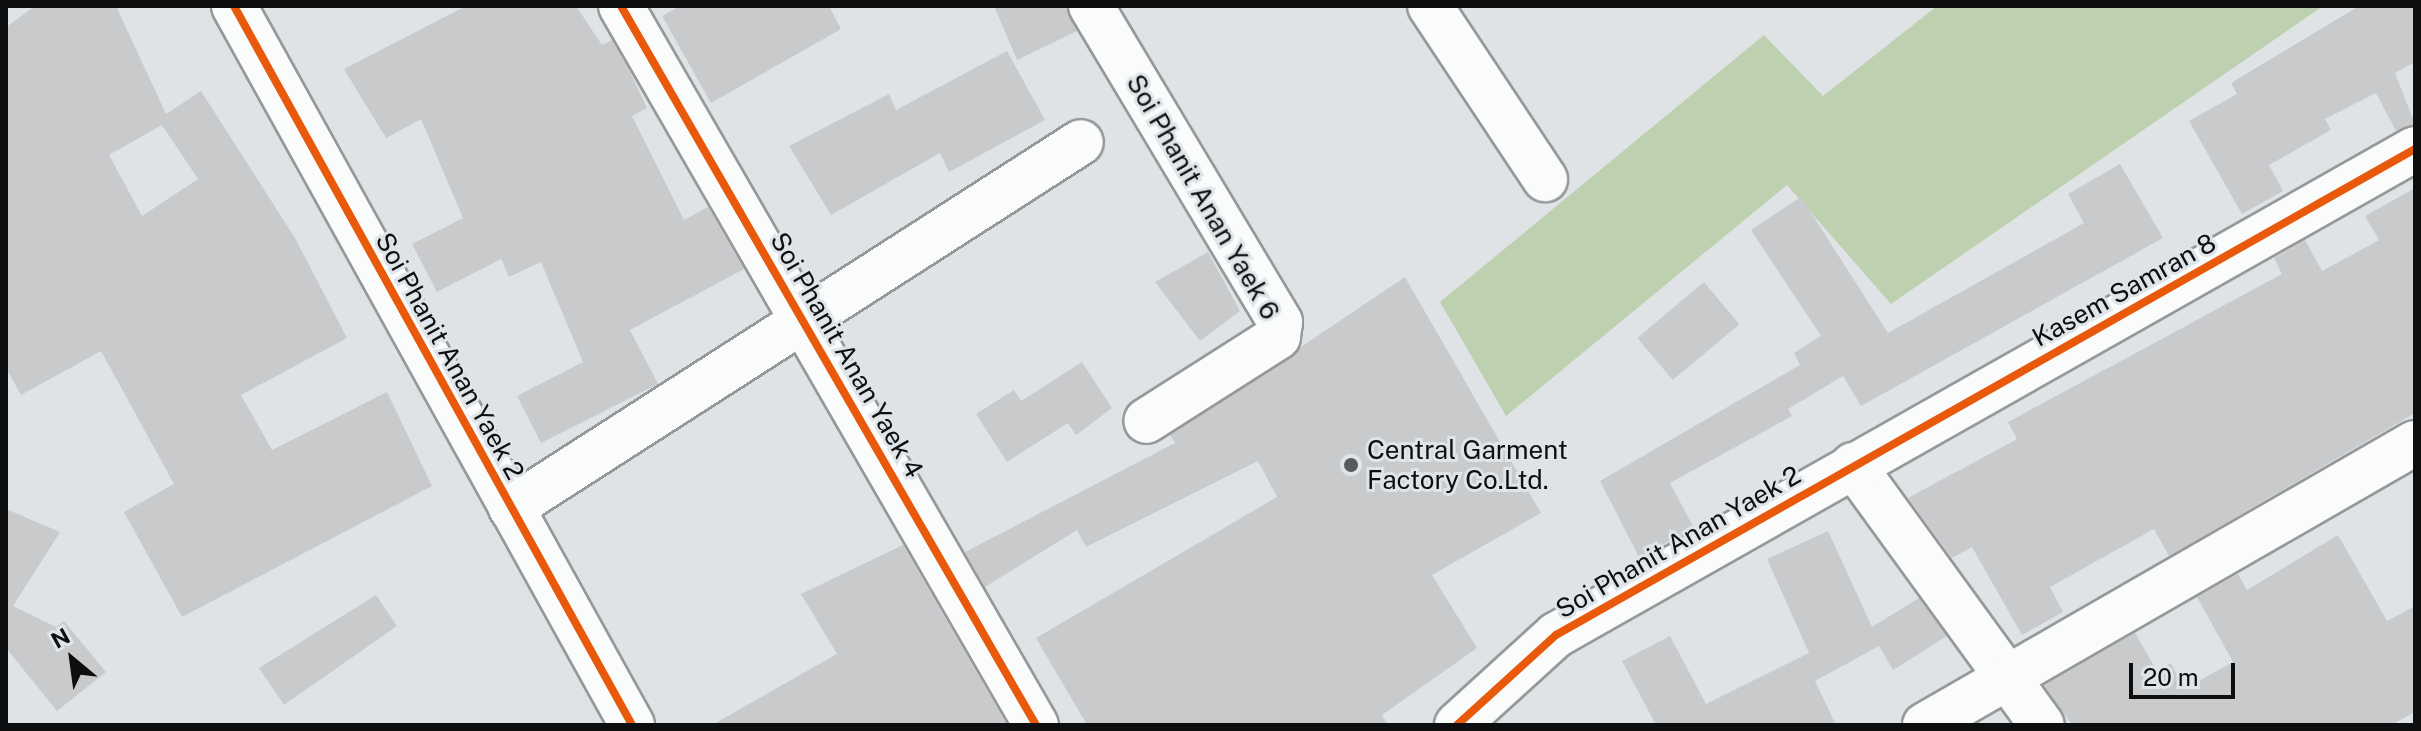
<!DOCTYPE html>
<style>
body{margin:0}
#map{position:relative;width:2421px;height:731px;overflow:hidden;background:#e0e3e6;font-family:"Public Sans",sans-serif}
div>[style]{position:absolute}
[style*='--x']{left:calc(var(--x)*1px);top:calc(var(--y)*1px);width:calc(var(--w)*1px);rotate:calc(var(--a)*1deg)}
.green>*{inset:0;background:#bdd1b0}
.building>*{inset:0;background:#c9cacc;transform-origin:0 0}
.roads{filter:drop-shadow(2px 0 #96989a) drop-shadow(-2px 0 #96989a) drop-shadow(0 2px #96989a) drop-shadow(0 -2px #96989a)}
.minor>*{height:44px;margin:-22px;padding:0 22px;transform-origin:22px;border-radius:22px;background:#fafbfb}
.cycleway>*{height:8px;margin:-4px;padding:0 4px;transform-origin:4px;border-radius:4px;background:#e8590c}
.dots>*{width:22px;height:22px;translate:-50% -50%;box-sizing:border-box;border:4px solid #dee4e8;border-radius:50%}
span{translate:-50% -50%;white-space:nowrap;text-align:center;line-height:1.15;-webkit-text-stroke:6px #dee4e8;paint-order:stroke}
.street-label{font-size:26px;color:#0d0e10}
.poi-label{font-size:26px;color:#0d0e10}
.left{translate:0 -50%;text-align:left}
.frame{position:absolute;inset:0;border:8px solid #0d0e10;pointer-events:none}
.north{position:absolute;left:32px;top:619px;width:80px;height:80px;-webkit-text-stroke:6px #dee4e8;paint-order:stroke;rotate:331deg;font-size:22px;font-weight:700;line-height:32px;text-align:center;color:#0d0e10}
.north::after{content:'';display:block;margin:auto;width:28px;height:36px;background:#0d0e10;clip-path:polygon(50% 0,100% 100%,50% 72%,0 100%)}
.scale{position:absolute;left:2129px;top:663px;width:106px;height:36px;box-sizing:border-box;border:4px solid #0d0e10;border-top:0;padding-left:10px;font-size:24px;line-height:28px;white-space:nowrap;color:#0d0e10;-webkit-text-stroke:6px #dee4e8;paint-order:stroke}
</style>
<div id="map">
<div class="green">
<div style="clip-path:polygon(1937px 6px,2323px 6px,1891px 304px,1787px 185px,1506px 416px,1440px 302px,1764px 35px,1823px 96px)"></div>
</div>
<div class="building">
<div style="clip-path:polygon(evenodd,35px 6px,116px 6px,166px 114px,201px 91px,295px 238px,347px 338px,241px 395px,272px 450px,387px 392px,432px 486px,182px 617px,124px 512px,174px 484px,101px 351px,21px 395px,6px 368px,6px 27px,35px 6px,162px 125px,198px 179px,142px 216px,109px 155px,162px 125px)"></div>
<div style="clip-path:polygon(466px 6px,576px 6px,602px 45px,612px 40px,628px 68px,647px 108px,632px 116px,684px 220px,708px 207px,744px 269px,630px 330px,658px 384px,541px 443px,517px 396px,583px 362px,541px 262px,509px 277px,501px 259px,437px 292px,412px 244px,463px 218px,421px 119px,386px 138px,344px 69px)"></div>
<div style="clip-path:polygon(680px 6px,829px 6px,841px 29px,711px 103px,662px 16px)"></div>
<div style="clip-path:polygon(994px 6px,1066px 6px,1077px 31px,1017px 60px)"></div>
<div style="clip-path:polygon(2359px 6px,2415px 6px,2415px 62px,2395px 73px,2415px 124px,2396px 131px,2376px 93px,2325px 119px,2331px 130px,2269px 165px,2283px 191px,2242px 214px,2189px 121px,2237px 94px,2231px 83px)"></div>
<div style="clip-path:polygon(1007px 51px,1045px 120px,949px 172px,940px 153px,831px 215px,789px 146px,889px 94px,896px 110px)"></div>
<div style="clip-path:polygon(2120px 164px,2163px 238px,1861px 406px,1843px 376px,1788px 409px,1792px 416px,1670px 483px,1694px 528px,1639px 557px,1600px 481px,1800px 365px,1794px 353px,1821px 336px,1751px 230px,1801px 197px,1888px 333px,2084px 223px,2068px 194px)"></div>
<div style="clip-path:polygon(2415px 188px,2415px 413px,2169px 556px,2154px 529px,2050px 587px,2063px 612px,2022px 635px,1972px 547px,1952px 558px,1908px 498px,2017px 439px,2008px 422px,2282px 274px,2274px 258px,2305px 240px,2322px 271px,2379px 240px,2365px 216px)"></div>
<div style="clip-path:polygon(1208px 252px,1240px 311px,1200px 341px,1155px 282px)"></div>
<div style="clip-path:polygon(1405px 277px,1541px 513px,1432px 575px,1477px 648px,1382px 715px,1388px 725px,1087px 725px,1036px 638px,1277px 497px,1258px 461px,1086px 547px,1077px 530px,985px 587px,965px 552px,1175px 443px,1170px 435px)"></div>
<div style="left:1704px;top:282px;width:55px;height:87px;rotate:50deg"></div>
<div style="clip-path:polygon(1082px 362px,1112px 408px,1076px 435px,1068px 423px,1007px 462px,976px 414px,1014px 390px,1021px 401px)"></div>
<div style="clip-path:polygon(6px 509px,60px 532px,13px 606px,56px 627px,64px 621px,106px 672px,57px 711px,6px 648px)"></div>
<div style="clip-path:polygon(1828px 531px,1872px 627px,1919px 598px,1947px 636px,1893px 670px,1879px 646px,1815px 681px,1836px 725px,1656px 725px,1622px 661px,1670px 636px,1706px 704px,1809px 653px,1767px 559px)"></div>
<div style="clip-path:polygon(2338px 535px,2387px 621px,2415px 606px,2415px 712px,2391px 725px,2072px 725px,2044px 685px,2135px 633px,2157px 671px,2171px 663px,2184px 689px,2233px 662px,2197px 597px,2238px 574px,2247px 590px)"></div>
<div style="clip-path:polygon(903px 545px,1007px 725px,712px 725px,837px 654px,801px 594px)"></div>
<div style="clip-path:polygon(376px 595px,397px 626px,284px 705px,259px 668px)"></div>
</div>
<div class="roads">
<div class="minor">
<div style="--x:234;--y:6;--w:822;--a:61.03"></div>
<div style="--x:621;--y:6;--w:830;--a:60.01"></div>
<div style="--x:1091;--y:6;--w:368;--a:59.1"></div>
<div style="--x:1280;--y:322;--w:15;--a:98"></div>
<div style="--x:1278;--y:337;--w:156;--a:147.5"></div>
<div style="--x:1430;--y:6;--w:208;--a:56.4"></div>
<div style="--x:1853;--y:465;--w:321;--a:54"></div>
<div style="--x:511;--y:508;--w:677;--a:-32.7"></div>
<div style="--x:1457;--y:725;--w:134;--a:-42.3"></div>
<div style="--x:1556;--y:635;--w:987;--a:-29.5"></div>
<div style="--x:1925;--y:725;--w:565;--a:-29.92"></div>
</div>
</div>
<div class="cycleway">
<div style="--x:234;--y:6;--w:822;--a:61.03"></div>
<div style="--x:621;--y:6;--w:830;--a:60.01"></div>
<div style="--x:1457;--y:725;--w:134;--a:-42.3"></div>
<div style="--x:1556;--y:635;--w:987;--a:-29.5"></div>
</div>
<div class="dots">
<div style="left:1351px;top:465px;background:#57595b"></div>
</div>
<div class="street-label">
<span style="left:1203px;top:197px;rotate:60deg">Soi Phanit Anan Yaek 6</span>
<span style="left:2124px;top:290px;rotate:-29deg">Kasem Samran 8</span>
<span style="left:847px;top:355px;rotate:60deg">Soi Phanit Anan Yaek 4</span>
<span style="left:450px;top:356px;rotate:61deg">Soi Phanit Anan Yaek 2</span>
<span style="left:1678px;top:542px;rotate:-30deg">Soi Phanit Anan Yaek 2</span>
</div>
<div class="poi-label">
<span class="left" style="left:1367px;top:465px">Central Garment<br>Factory Co.Ltd.</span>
</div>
<div class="frame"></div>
<div class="north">N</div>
<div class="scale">20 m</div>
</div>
